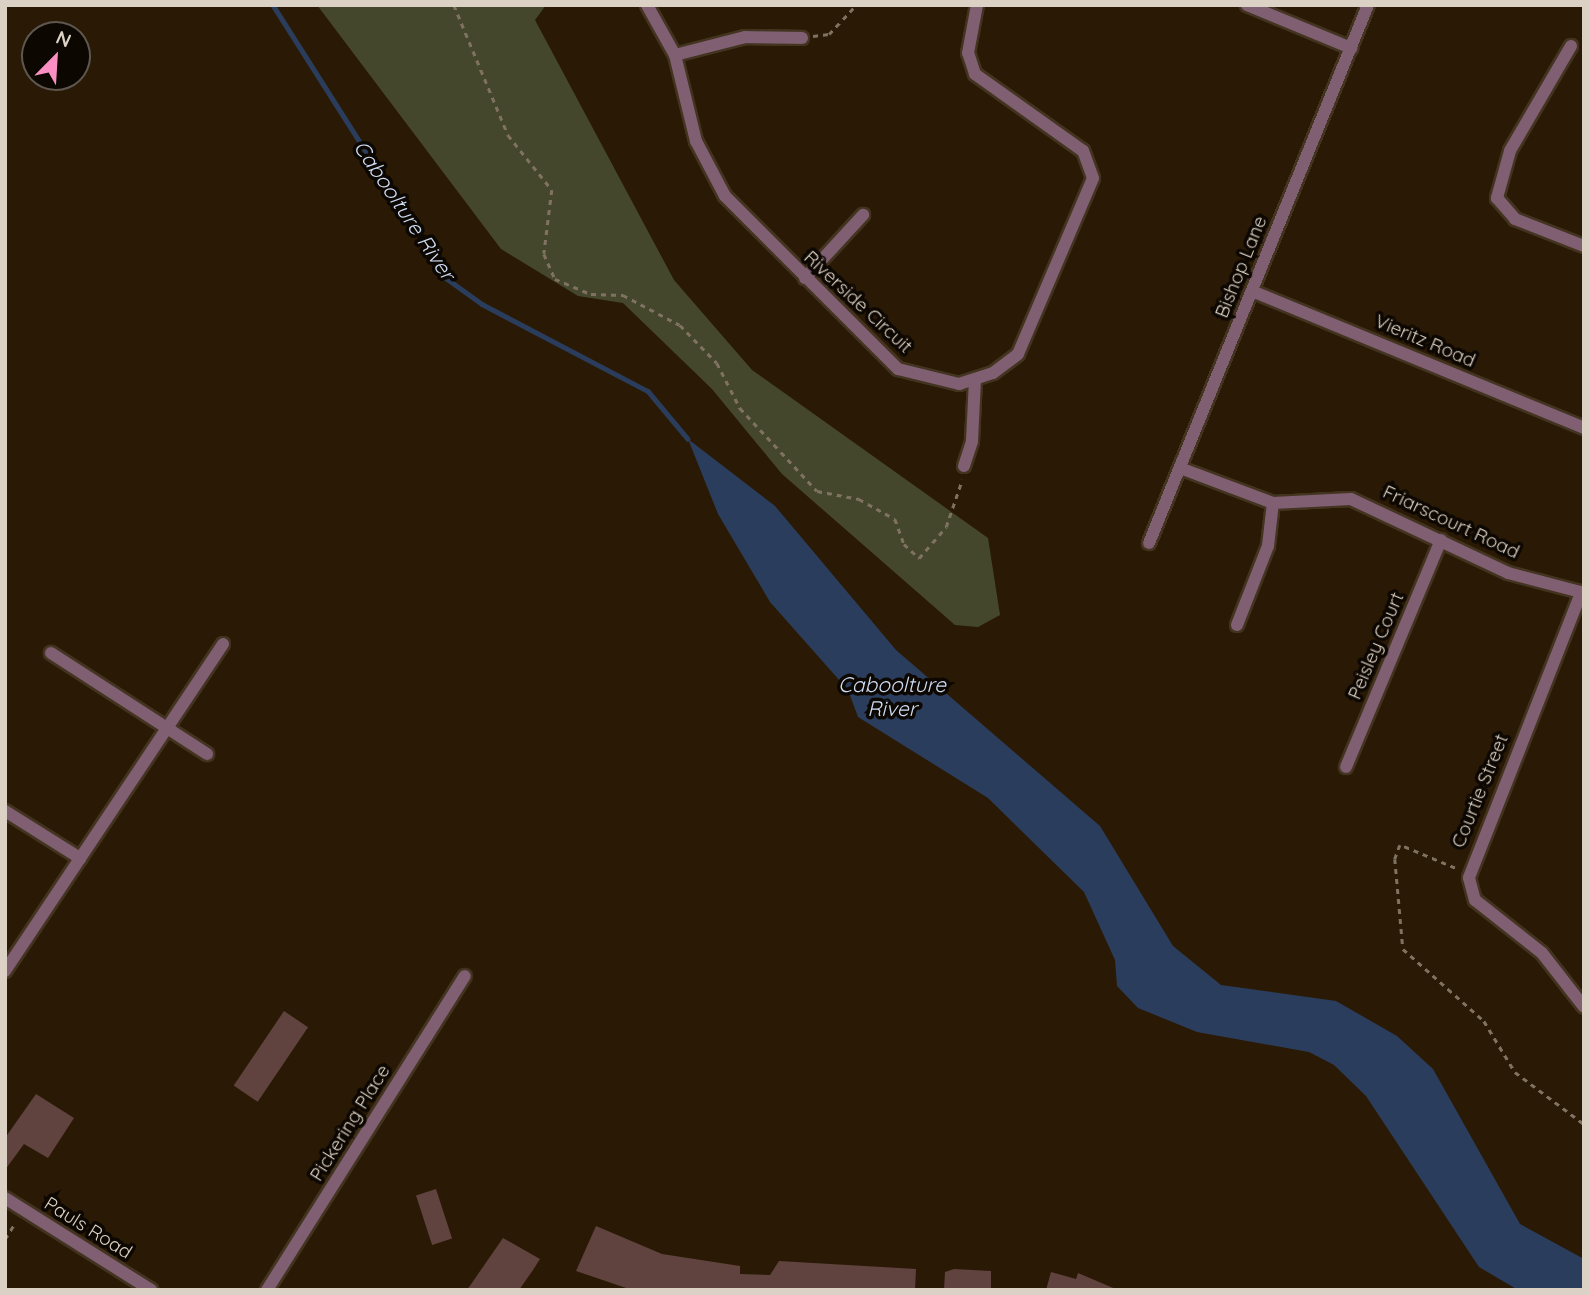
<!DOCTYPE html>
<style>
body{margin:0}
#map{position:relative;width:1589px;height:1295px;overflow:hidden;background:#2a1a05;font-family:Quicksand,sans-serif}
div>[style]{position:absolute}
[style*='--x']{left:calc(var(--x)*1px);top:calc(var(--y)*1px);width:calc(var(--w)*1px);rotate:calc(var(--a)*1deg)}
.green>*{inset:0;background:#45472c}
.water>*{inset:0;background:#2b3d5c}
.stream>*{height:4.5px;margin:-2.25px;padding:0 2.25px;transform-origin:2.25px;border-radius:2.25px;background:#2b3d5c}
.building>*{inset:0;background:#60423e;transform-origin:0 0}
.path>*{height:2.5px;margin-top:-1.25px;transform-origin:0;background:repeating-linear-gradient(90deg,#7f7261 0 5px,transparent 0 10px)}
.roads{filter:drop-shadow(2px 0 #433420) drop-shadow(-2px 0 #433420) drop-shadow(0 2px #433420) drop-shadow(0 -2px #433420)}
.street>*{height:12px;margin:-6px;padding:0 6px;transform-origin:6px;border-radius:6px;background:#805f73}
span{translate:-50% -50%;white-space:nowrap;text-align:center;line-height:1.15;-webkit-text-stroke:7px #0d0702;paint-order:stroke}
.street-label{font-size:19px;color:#dbd1c4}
.water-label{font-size:21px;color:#ceddf4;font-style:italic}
.frame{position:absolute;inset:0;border:7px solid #dbd1c4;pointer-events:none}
.north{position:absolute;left:21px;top:21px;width:70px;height:70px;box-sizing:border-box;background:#0d0702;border:2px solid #5f5850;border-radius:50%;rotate:24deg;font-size:19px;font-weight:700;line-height:28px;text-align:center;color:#dbd1c4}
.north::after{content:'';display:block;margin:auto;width:24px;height:32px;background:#fb8fc4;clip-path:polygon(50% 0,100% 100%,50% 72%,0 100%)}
</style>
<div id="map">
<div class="green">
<div style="clip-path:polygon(317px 5px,546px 5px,535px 20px,674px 280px,752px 370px,988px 538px,1000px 615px,978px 627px,955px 625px,782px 474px,712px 389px,623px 303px,578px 296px,501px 249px)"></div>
</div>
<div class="water">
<div style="clip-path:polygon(688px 439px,775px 506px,896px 650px,1100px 826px,1173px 946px,1221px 985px,1336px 1001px,1397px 1036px,1433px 1069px,1520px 1224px,1584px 1259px,1584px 1290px,1518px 1290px,1479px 1267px,1366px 1096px,1334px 1065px,1309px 1052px,1197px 1032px,1138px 1008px,1117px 986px,1115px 960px,1084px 892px,988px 798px,858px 717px,848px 690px,770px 602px,718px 514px)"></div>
</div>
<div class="stream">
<div style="--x:273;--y:5;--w:323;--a:57.6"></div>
<div style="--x:446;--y:278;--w:44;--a:35.8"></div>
<div style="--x:482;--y:304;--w:187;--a:27.7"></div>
<div style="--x:648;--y:391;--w:62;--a:50.2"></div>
</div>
<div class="building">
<div style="left:284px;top:1011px;width:29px;height:90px;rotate:34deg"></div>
<div style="clip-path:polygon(36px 1094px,74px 1118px,48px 1158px,24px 1144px,5px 1170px,5px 1138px)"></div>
<div style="left:436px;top:1189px;width:52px;height:21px;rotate:72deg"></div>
<div style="clip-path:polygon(596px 1226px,662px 1254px,740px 1266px,740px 1274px,770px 1275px,779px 1261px,916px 1269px,915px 1290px,632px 1290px,576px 1271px)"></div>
<div style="clip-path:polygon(503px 1238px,540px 1259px,533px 1270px,519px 1290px,467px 1290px)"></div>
<div style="clip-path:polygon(954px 1269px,991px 1271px,991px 1290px,944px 1290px,945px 1272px)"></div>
<div style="clip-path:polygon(1051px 1272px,1076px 1279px,1078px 1273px,1118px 1290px,1046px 1290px)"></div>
</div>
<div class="path">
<div style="--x:454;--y:5;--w:141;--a:67.4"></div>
<div style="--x:508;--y:135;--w:70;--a:51.3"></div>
<div style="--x:552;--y:190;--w:64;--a:97.1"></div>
<div style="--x:544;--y:254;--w:27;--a:66"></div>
<div style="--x:555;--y:279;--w:39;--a:23"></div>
<div style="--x:591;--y:294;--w:32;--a:2"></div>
<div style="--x:623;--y:295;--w:64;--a:27.8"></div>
<div style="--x:680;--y:325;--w:53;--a:45.8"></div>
<div style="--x:717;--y:363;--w:51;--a:62.9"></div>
<div style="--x:740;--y:408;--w:113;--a:47.1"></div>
<div style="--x:817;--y:491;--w:43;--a:10.8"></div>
<div style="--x:859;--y:499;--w:41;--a:29.1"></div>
<div style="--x:895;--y:519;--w:27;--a:70"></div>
<div style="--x:904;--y:544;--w:21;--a:43"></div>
<div style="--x:919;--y:558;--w:41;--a:-48.9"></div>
<div style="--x:946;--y:527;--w:50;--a:-71.2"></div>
<div style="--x:813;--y:36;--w:16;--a:-7"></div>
<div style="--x:829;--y:34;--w:40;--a:-47"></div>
<div style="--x:1455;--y:868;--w:60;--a:-157.3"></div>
<div style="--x:1400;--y:845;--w:15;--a:110"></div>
<div style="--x:1395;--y:859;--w:90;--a:84.9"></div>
<div style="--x:1403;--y:949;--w:108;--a:41.6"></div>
<div style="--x:1484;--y:1021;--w:60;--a:58.7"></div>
<div style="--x:1515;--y:1072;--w:86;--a:37"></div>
<div style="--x:5;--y:1239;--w:19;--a:-58"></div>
</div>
<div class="roads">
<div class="street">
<div style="--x:647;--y:5;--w:57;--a:60.8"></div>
<div style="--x:675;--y:55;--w:89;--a:76.3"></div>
<div style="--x:696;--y:141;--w:62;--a:62.2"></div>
<div style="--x:725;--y:196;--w:245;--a:45"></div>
<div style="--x:898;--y:369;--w:63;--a:13.8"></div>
<div style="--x:959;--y:384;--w:36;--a:-18"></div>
<div style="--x:993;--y:373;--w:31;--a:-37"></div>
<div style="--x:1018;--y:354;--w:191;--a:-66.9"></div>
<div style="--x:1093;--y:178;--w:29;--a:-110"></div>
<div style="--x:1083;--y:151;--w:133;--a:-144.5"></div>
<div style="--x:975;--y:74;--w:22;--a:-108"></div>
<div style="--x:968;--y:53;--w:49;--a:-79.4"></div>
<div style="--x:1247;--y:5;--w:113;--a:22.5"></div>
<div style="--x:1571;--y:46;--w:121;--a:120.2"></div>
<div style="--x:1510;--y:151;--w:49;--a:105.5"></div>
<div style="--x:1497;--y:198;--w:28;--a:49"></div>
<div style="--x:1515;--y:219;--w:74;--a:21.4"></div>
<div style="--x:675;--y:55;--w:72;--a:-14.4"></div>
<div style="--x:745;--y:37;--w:57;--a:1"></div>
<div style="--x:805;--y:278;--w:86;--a:-47.4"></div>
<div style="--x:1252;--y:291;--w:359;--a:22.4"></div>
<div style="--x:964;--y:466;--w:26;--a:-72"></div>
<div style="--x:972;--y:441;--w:61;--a:-87.2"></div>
<div style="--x:1180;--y:468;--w:99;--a:20.6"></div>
<div style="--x:1273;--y:503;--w:78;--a:-2.9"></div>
<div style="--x:1351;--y:499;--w:174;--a:25.2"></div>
<div style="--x:1508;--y:573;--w:79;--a:14.7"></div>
<div style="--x:1149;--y:543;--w:581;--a:-67.85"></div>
<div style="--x:1581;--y:593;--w:306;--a:111.5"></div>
<div style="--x:1469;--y:878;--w:23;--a:75"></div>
<div style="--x:1475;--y:900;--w:85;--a:38.3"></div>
<div style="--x:1542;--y:953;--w:68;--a:52.1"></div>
<div style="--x:1237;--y:625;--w:85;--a:-68.6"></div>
<div style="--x:1268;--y:546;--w:43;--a:-83.4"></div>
<div style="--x:51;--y:653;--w:186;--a:32.9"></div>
<div style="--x:1346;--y:767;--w:246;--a:-67.3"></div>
<div style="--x:5;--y:811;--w:89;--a:32.1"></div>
<div style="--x:5;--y:971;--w:393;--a:-56.3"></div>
<div style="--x:5;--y:1198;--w:173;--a:32.2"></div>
<div style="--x:267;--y:1290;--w:371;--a:-57.8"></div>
</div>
</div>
<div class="street-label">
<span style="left:1241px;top:267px;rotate:-68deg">Bishop Lane</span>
<span style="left:858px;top:302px;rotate:43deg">Riverside Circuit</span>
<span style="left:1425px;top:341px;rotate:23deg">Vieritz Road</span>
<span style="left:1451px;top:522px;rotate:25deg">Friarscourt Road</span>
<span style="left:1376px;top:646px;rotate:-67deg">Peisley Court</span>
<span style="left:1480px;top:791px;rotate:-68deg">Courtie Street</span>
<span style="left:350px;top:1123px;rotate:-58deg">Pickering Place</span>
<span style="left:88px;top:1228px;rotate:32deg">Pauls Road</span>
</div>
<div class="water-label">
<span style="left:405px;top:210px;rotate:56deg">Caboolture River</span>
<span style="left:892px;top:696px">Caboolture<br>River</span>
</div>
<div class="frame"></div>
<div class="north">N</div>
</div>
